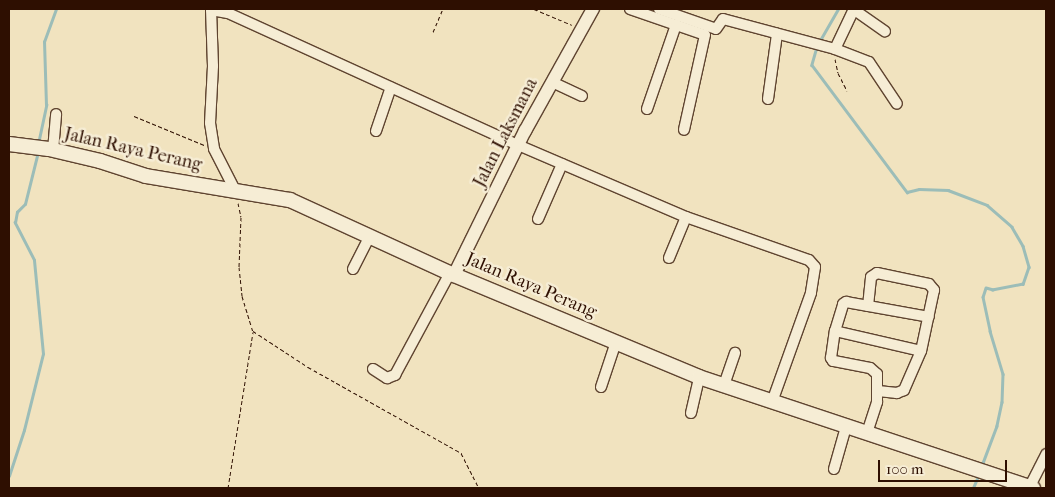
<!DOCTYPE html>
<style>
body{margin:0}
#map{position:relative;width:1055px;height:497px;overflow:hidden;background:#f1e3bf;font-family:"IM FELL French Canon",serif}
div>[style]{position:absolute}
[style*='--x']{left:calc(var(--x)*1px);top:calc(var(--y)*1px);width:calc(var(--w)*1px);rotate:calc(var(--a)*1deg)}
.stream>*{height:2.5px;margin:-1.25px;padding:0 1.25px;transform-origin:1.25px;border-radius:1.25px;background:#9cbdb8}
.path>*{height:1px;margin-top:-0.5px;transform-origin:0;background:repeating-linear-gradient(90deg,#2e0f01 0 4px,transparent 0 6.5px)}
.roads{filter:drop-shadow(1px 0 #5f4430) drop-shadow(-1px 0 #5f4430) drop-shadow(0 1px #5f4430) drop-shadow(0 -1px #5f4430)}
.minor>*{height:10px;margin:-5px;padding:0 5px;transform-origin:5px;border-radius:5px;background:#f6edd5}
.tertiary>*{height:12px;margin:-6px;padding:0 6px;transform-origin:6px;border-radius:6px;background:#f6edd5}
.secondary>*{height:14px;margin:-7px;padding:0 7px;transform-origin:7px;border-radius:7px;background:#f6edd5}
span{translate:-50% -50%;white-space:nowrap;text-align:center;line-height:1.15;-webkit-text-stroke:5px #f6edd5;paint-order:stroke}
.street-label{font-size:18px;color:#2e0f01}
.frame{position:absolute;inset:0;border:10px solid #2e0f01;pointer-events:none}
.scale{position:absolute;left:878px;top:460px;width:129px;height:22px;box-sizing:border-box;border:2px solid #2e0f01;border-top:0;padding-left:6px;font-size:15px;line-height:18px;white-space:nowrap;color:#2e0f01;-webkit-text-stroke:4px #f6edd5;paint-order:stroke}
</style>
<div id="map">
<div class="stream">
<div style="--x:819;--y:42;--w:38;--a:-60"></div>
<div style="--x:817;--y:47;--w:19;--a:106"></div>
<div style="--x:812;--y:65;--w:159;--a:53.2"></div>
<div style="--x:907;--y:192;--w:12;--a:-14"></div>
<div style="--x:919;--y:189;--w:29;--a:2"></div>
<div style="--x:948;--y:190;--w:42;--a:21"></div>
<div style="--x:987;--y:205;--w:33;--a:41"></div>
<div style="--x:1012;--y:227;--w:22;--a:60"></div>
<div style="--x:1023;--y:246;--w:22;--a:74"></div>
<div style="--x:1029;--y:267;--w:18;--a:109"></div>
<div style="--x:1023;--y:284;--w:31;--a:169"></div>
<div style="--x:993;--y:290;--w:7;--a:-164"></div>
<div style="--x:986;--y:288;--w:9;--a:108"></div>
<div style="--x:983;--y:297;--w:35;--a:78"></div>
<div style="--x:990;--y:331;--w:45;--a:73.2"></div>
<div style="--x:1003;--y:374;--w:28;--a:92"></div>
<div style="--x:1002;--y:402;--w:25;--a:102"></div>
<div style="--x:997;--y:426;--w:43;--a:110.6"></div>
<div style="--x:38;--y:144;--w:40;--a:-78"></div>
<div style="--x:46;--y:105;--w:63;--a:-91.8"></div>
<div style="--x:44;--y:42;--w:35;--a:-70"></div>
<div style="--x:9;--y:476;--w:48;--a:-71.9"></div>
<div style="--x:24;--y:430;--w:78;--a:-76"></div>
<div style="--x:43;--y:354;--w:94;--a:-95.5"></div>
<div style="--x:34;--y:260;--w:42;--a:-117.2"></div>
<div style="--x:15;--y:223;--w:11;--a:-80"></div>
<div style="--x:17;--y:212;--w:11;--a:-45"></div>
<div style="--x:25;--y:204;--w:54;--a:-76"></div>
<div style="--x:973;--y:488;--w:13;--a:-67"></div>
</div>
<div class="path">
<div style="--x:534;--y:9;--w:41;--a:22.8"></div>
<div style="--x:433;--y:32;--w:25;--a:-67"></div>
<div style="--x:835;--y:59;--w:14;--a:78"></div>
<div style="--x:838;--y:73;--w:20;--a:63"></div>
<div style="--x:134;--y:116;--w:76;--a:22.5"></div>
<div style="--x:238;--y:203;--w:14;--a:78"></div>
<div style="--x:241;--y:217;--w:50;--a:92.3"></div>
<div style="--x:239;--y:267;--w:29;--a:84"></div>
<div style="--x:242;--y:296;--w:37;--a:73"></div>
<div style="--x:253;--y:331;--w:66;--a:33.2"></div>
<div style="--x:308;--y:367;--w:176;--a:29.3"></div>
<div style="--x:461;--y:453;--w:39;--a:63"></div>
<div style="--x:228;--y:488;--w:158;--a:-80.9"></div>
</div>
<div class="roads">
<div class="minor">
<div style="--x:211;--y:9;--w:57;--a:88"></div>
<div style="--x:213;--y:66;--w:57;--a:93"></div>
<div style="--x:210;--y:123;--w:26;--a:81"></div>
<div style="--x:214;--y:149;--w:46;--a:62.9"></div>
<div style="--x:630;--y:9;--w:79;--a:19.1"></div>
<div style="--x:705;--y:35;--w:97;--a:102.5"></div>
<div style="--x:659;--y:9;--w:60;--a:19.3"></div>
<div style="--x:716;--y:29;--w:12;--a:-55"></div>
<div style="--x:723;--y:19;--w:116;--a:15"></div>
<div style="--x:835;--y:49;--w:44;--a:-64.6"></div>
<div style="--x:853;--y:9;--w:39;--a:35"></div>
<div style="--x:211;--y:10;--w:17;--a:10"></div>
<div style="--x:228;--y:13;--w:319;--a:24.5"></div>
<div style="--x:518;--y:145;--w:183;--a:23.2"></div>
<div style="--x:686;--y:217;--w:130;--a:19.3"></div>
<div style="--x:809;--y:260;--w:9;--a:49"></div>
<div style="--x:815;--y:267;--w:26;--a:99"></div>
<div style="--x:811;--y:293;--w:116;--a:109.7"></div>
<div style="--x:835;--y:49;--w:36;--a:21"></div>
<div style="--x:869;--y:62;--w:50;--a:56.3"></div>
<div style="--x:552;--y:82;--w:33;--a:25"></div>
<div style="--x:768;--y:99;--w:66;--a:-82.1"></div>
<div style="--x:647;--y:109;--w:89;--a:-71"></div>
<div style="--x:376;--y:131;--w:46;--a:-71.2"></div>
<div style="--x:53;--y:150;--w:36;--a:-85"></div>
<div style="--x:538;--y:219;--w:60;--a:-66.4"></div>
<div style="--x:669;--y:258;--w:44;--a:-67.5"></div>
<div style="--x:353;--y:269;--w:37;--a:-63"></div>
<div style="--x:868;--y:306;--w:29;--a:-84"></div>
<div style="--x:871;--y:277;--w:7;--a:-34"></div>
<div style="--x:877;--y:273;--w:53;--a:11.9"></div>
<div style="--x:929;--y:284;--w:8;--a:50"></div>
<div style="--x:934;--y:290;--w:62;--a:102"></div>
<div style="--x:921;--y:351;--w:43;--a:113.6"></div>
<div style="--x:904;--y:390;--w:8;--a:157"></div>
<div style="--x:897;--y:393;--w:19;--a:-174"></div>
<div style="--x:835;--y:331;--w:88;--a:13.1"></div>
<div style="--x:373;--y:369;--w:17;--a:33"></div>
<div style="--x:387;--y:378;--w:9;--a:-21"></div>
<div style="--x:395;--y:375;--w:116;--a:-61.7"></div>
<div style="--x:724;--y:385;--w:34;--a:-71"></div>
<div style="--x:601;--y:387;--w:47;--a:-71.6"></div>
<div style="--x:691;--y:413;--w:37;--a:-77"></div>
<div style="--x:867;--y:433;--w:33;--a:-72"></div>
<div style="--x:877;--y:402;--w:28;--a:-90"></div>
<div style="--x:877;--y:374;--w:9;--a:-139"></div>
<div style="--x:870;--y:368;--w:38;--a:-169"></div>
<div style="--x:833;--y:361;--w:4;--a:-124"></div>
<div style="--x:831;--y:358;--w:27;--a:-82"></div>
<div style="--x:835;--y:331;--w:28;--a:-73"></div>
<div style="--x:843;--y:304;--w:4;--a:-34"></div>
<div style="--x:846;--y:302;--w:84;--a:10.2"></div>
<div style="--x:834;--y:469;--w:44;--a:-74.1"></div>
<div style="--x:1029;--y:488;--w:38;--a:-63"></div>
</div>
<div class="tertiary">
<div style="--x:454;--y:275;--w:161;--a:-63.8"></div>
<div style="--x:525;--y:131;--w:140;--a:-60.9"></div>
</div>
<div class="secondary">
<div style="--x:9;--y:144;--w:40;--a:7.1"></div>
<div style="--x:49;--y:149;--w:52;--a:13.2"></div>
<div style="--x:100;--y:161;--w:48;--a:18.1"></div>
<div style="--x:146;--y:176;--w:146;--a:9.5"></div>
<div style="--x:290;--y:200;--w:180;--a:24.6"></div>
<div style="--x:454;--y:275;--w:265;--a:22.6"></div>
<div style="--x:699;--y:377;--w:352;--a:18.4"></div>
</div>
</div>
<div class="street-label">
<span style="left:506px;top:133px;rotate:-63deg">Jalan Laksmana</span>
<span style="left:133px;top:150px;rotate:13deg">Jalan Raya Perang</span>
<span style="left:531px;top:286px;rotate:23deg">Jalan Raya Perang</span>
</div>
<div class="frame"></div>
<div class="scale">100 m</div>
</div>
